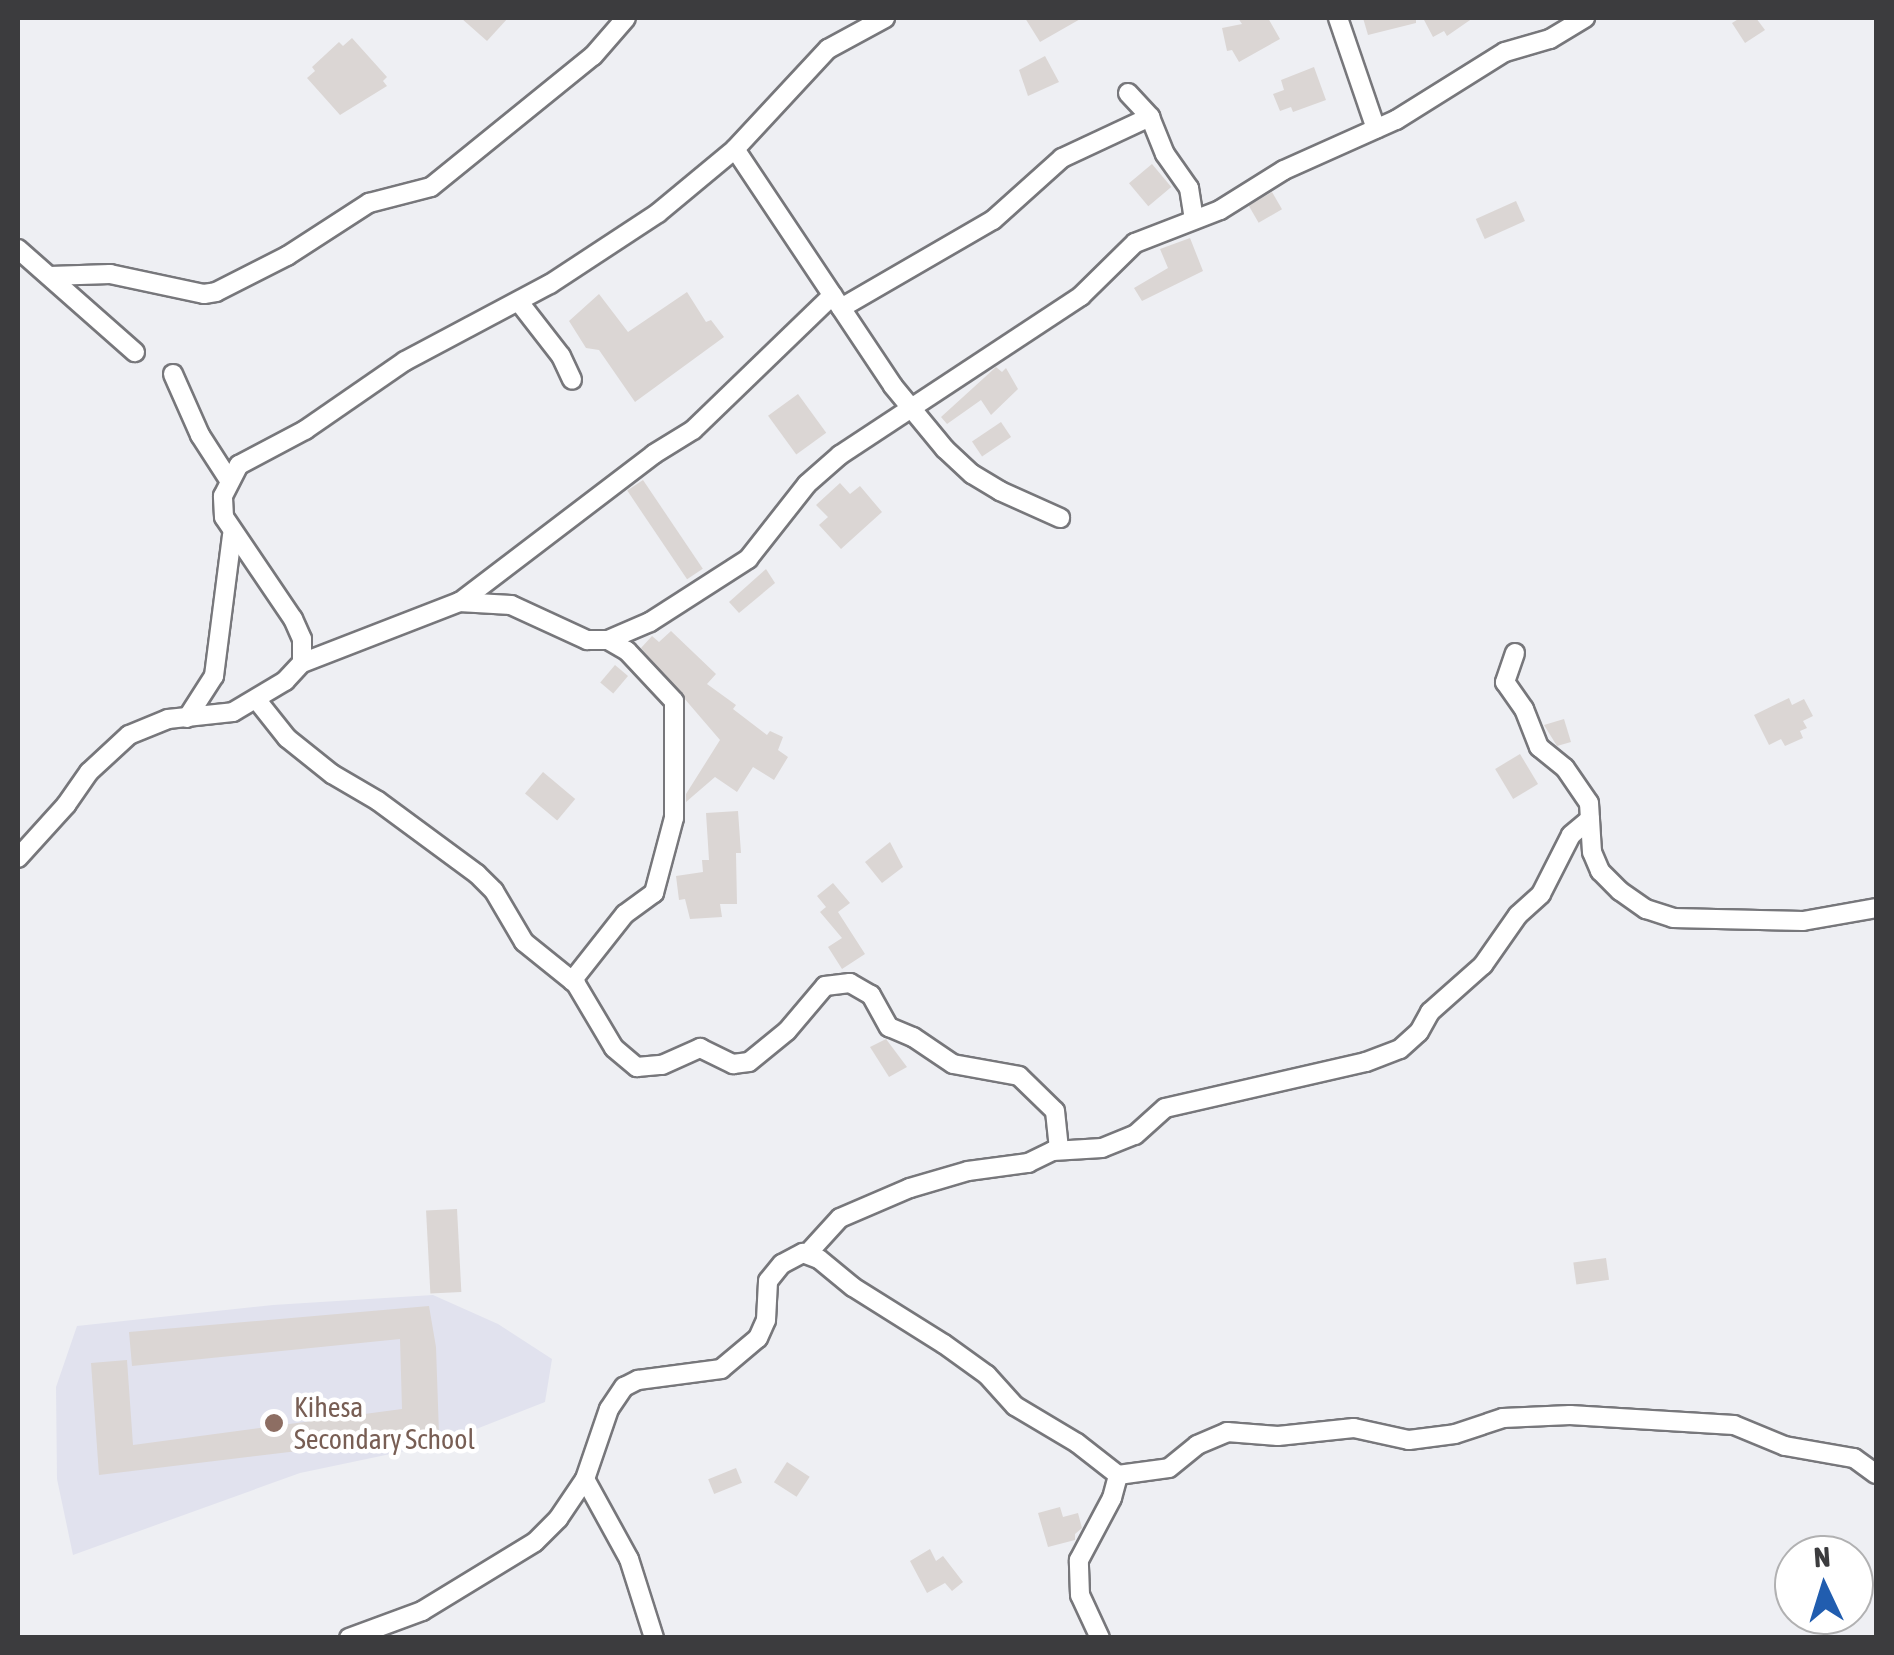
<!DOCTYPE html>
<style>
body{margin:0}
#map{position:relative;width:1894px;height:1655px;overflow:hidden;background:#eeeff3;font-family:"Asap Condensed",sans-serif}
div>[style]{position:absolute}
[style*='--x']{left:calc(var(--x)*1px);top:calc(var(--y)*1px);width:calc(var(--w)*1px);rotate:calc(var(--a)*1deg)}
.built>*{inset:0;background:#e1e2ee}
.building>*{inset:0;background:#dbd6d4;transform-origin:0 0}
.roads{filter:drop-shadow(2px 0 #77777b) drop-shadow(-2px 0 #77777b) drop-shadow(0 2px #77777b) drop-shadow(0 -2px #77777b)}
.street>*{height:18px;margin:-9px;padding:0 9px;transform-origin:9px;border-radius:9px;background:#fff}
.dots>*{width:28px;height:28px;translate:-50% -50%;box-sizing:border-box;border:5px solid #fff;border-radius:50%}
span{translate:-50% -50%;white-space:nowrap;text-align:center;line-height:1.15;-webkit-text-stroke:9px #fff;paint-order:stroke}
.education-label{font-size:28px;color:#785e54}
.left{translate:0 -50%;text-align:left}
.frame{position:absolute;inset:0;border:20px solid #3c3c3e;pointer-events:none}
.north{position:absolute;left:1774px;top:1535px;width:100px;height:100px;box-sizing:border-box;background:#fff;border:2px solid #b1b1b2;border-radius:50%;rotate:356deg;font-size:28px;font-weight:700;line-height:40px;text-align:center;color:#3c3c3e}
.north::after{content:'';display:block;margin:auto;width:35px;height:45px;background:#215daf;clip-path:polygon(50% 0,100% 100%,50% 72%,0 100%)}
</style>
<div id="map">
<div class="built">
<div style="clip-path:polygon(433px 1295px,498px 1324px,552px 1359px,545px 1402px,438px 1444px,300px 1473px,73px 1555px,57px 1479px,56px 1387px,77px 1326px,273px 1305px)"></div>
</div>
<div class="building">
<div style="clip-path:polygon(461px 18px,508px 18px,487px 41px)"></div>
<div style="clip-path:polygon(1025px 18px,1082px 18px,1040px 42px)"></div>
<div style="clip-path:polygon(1238px 18px,1268px 18px,1280px 39px,1239px 62px,1232px 50px,1227px 51px,1222px 28px,1242px 24px)"></div>
<div style="clip-path:polygon(1363px 18px,1416px 18px,1416px 23px,1368px 35px)"></div>
<div style="clip-path:polygon(1423px 18px,1473px 18px,1447px 36px,1444px 31px,1433px 37px)"></div>
<div style="clip-path:polygon(1740px 18px,1756px 18px,1765px 30px,1745px 43px,1732px 23px)"></div>
<div style="clip-path:polygon(352px 38px,387px 77px,383px 81px,387px 86px,340px 115px,307px 78px,315px 71px,312px 67px,339px 42px,343px 46px)"></div>
<div style="clip-path:polygon(1045px 56px,1059px 82px,1028px 96px,1019px 70px)"></div>
<div style="clip-path:polygon(1314px 67px,1326px 100px,1293px 112px,1291px 107px,1280px 111px,1273px 94px,1284px 90px,1281px 80px)"></div>
<div style="left:1152px;top:164px;width:30px;height:30px;rotate:50deg"></div>
<div style="left:1272px;top:192px;width:20px;height:27px;rotate:60deg"></div>
<div style="left:1516px;top:201px;width:22px;height:44px;rotate:66deg"></div>
<div style="clip-path:polygon(1190px 238px,1203px 271px,1142px 301px,1134px 288px,1168px 268px,1160px 249px)"></div>
<div style="clip-path:polygon(687px 292px,706px 322px,711px 320px,724px 337px,635px 402px,599px 350px,586px 348px,569px 321px,599px 294px,628px 332px)"></div>
<div style="clip-path:polygon(996px 367px,1002px 372px,1006px 368px,1018px 389px,991px 415px,981px 400px,947px 424px,941px 417px)"></div>
<div style="left:798px;top:394px;width:48px;height:37px;rotate:54deg"></div>
<div style="left:1001px;top:422px;width:18px;height:35px;rotate:56deg"></div>
<div style="left:643px;top:480px;width:107px;height:19px;rotate:56deg"></div>
<div style="clip-path:polygon(840px 483px,850px 494px,860px 486px,882px 512px,841px 549px,819px 525px,828px 517px,816px 505px)"></div>
<div style="clip-path:polygon(766px 569px,775px 583px,739px 613px,729px 602px)"></div>
<div style="clip-path:polygon(671px 631px,716px 674px,707px 684px,736px 705px,733px 709px,767px 735px,770px 731px,783px 737px,778px 750px,788px 757px,774px 780px,753px 767px,737px 792px,715px 777px,686px 802px,686px 794px,720px 740px,641px 648px,652px 636px,659px 642px)"></div>
<div style="left:615px;top:665px;width:17px;height:23px;rotate:40deg"></div>
<div style="clip-path:polygon(1789px 698px,1792px 705px,1804px 699px,1813px 716px,1803px 721px,1807px 728px,1800px 731px,1803px 738px,1785px 746px,1781px 739px,1769px 745px,1754px 715px)"></div>
<div style="clip-path:polygon(1564px 719px,1571px 742px,1557px 746px,1544px 725px)"></div>
<div style="left:1520px;top:754px;width:35px;height:29px;rotate:59deg"></div>
<div style="left:543px;top:772px;width:42px;height:28px;rotate:40deg"></div>
<div style="clip-path:polygon(738px 811px,741px 853px,736px 853px,737px 904px,720px 904px,722px 917px,690px 919px,685px 899px,679px 900px,676px 876px,703px 872px,702px 860px,709px 860px,706px 813px)"></div>
<div style="clip-path:polygon(890px 842px,903px 867px,882px 883px,865px 862px)"></div>
<div style="clip-path:polygon(833px 883px,850px 903px,838px 912px,865px 954px,842px 969px,828px 947px,842px 938px,820px 912px,826px 907px,817px 896px)"></div>
<div style="clip-path:polygon(886px 1039px,907px 1067px,889px 1077px,870px 1047px)"></div>
<div style="left:457px;top:1209px;width:83px;height:31px;rotate:87deg"></div>
<div style="left:1606px;top:1258px;width:22px;height:33px;rotate:82deg"></div>
<div style="clip-path:polygon(429px 1306px,436px 1347px,439px 1434px,99px 1475px,91px 1363px,127px 1360px,133px 1445px,402px 1409px,400px 1339px,132px 1366px,129px 1332px)"></div>
<div style="left:787px;top:1462px;width:27px;height:24px;rotate:33deg"></div>
<div style="left:736px;top:1468px;width:16px;height:30px;rotate:68deg"></div>
<div style="clip-path:polygon(1060px 1507px,1063px 1517px,1078px 1513px,1082px 1528px,1075px 1534px,1075px 1540px,1048px 1547px,1038px 1513px)"></div>
<div style="clip-path:polygon(930px 1549px,936px 1561px,943px 1556px,963px 1582px,952px 1591px,945px 1583px,927px 1593px,910px 1561px)"></div>
</div>
<div class="roads">
<div class="street">
<div style="--x:1338;--y:18;--w:117;--a:71.1"></div>
<div style="--x:1128;--y:93;--w:33;--a:47"></div>
<div style="--x:1150;--y:117;--w:40;--a:68"></div>
<div style="--x:1165;--y:154;--w:42;--a:54.8"></div>
<div style="--x:1189;--y:188;--w:32;--a:81"></div>
<div style="--x:735;--y:149;--w:285;--a:56.3"></div>
<div style="--x:893;--y:386;--w:82;--a:50.5"></div>
<div style="--x:945;--y:449;--w:37;--a:43"></div>
<div style="--x:972;--y:474;--w:33;--a:31"></div>
<div style="--x:1000;--y:491;--w:66;--a:24.2"></div>
<div style="--x:18;--y:249;--w:156;--a:41.4"></div>
<div style="--x:50;--y:276;--w:60;--a:-1.9"></div>
<div style="--x:110;--y:274;--w:96;--a:12"></div>
<div style="--x:204;--y:294;--w:12;--a:-9"></div>
<div style="--x:216;--y:292;--w:80;--a:-26.9"></div>
<div style="--x:287;--y:256;--w:98;--a:-32.9"></div>
<div style="--x:369;--y:203;--w:64;--a:-14.5"></div>
<div style="--x:431;--y:187;--w:208;--a:-39"></div>
<div style="--x:593;--y:56;--w:50;--a:-49"></div>
<div style="--x:519;--y:302;--w:68;--a:52.1"></div>
<div style="--x:561;--y:356;--w:26;--a:65"></div>
<div style="--x:841;--y:308;--w:176;--a:-30.1"></div>
<div style="--x:993;--y:220;--w:93;--a:-41.9"></div>
<div style="--x:1062;--y:158;--w:97;--a:-25"></div>
<div style="--x:173;--y:374;--w:67;--a:66.1"></div>
<div style="--x:200;--y:435;--w:54;--a:57.2"></div>
<div style="--x:460;--y:602;--w:244;--a:-37.3"></div>
<div style="--x:654;--y:454;--w:46;--a:-31.6"></div>
<div style="--x:693;--y:430;--w:194;--a:-44"></div>
<div style="--x:1515;--y:653;--w:31;--a:109"></div>
<div style="--x:1505;--y:682;--w:33;--a:55"></div>
<div style="--x:1524;--y:709;--w:41;--a:68.5"></div>
<div style="--x:1539;--y:747;--w:33;--a:39"></div>
<div style="--x:1565;--y:768;--w:42;--a:55.6"></div>
<div style="--x:1589;--y:803;--w:49;--a:86.5"></div>
<div style="--x:1592;--y:852;--w:21;--a:67"></div>
<div style="--x:1600;--y:871;--w:28;--a:45"></div>
<div style="--x:1620;--y:891;--w:32;--a:35"></div>
<div style="--x:1646;--y:909;--w:28;--a:18"></div>
<div style="--x:1673;--y:918;--w:130;--a:1.3"></div>
<div style="--x:1803;--y:921;--w:74;--a:-10.1"></div>
<div style="--x:302;--y:663;--w:168;--a:-21.2"></div>
<div style="--x:459;--y:602;--w:52;--a:3.3"></div>
<div style="--x:511;--y:605;--w:84;--a:24.7"></div>
<div style="--x:587;--y:640;--w:21;--a:0"></div>
<div style="--x:608;--y:640;--w:46;--a:-23.2"></div>
<div style="--x:650;--y:622;--w:117;--a:-32.7"></div>
<div style="--x:748;--y:559;--w:95;--a:-51.8"></div>
<div style="--x:807;--y:484;--w:44;--a:-41.3"></div>
<div style="--x:840;--y:455;--w:289;--a:-33.4"></div>
<div style="--x:1081;--y:296;--w:76;--a:-44.5"></div>
<div style="--x:1135;--y:243;--w:91;--a:-21.2"></div>
<div style="--x:1220;--y:210;--w:75;--a:-32"></div>
<div style="--x:1284;--y:170;--w:123;--a:-24.1"></div>
<div style="--x:1396;--y:120;--w:128;--a:-32"></div>
<div style="--x:1505;--y:52;--w:47;--a:-16.1"></div>
<div style="--x:1550;--y:39;--w:41;--a:-31"></div>
<div style="--x:256;--y:699;--w:50;--a:51.5"></div>
<div style="--x:287;--y:738;--w:58;--a:38.7"></div>
<div style="--x:332;--y:774;--w:53;--a:30.4"></div>
<div style="--x:378;--y:801;--w:123;--a:36.4"></div>
<div style="--x:477;--y:874;--w:24;--a:45"></div>
<div style="--x:494;--y:891;--w:59;--a:59.5"></div>
<div style="--x:524;--y:942;--w:67;--a:38.9"></div>
<div style="--x:576;--y:984;--w:74;--a:59.3"></div>
<div style="--x:614;--y:1048;--w:30;--a:40"></div>
<div style="--x:637;--y:1067;--w:25;--a:-5"></div>
<div style="--x:662;--y:1065;--w:42;--a:-24.1"></div>
<div style="--x:700;--y:1048;--w:37;--a:26"></div>
<div style="--x:733;--y:1064;--w:16;--a:-7"></div>
<div style="--x:749;--y:1062;--w:49;--a:-39.2"></div>
<div style="--x:787;--y:1031;--w:59;--a:-49.8"></div>
<div style="--x:825;--y:986;--w:25;--a:-7"></div>
<div style="--x:850;--y:983;--w:24;--a:30"></div>
<div style="--x:871;--y:995;--w:37;--a:61"></div>
<div style="--x:889;--y:1027;--w:26;--a:23"></div>
<div style="--x:913;--y:1037;--w:48;--a:34"></div>
<div style="--x:953;--y:1064;--w:67;--a:10.3"></div>
<div style="--x:1019;--y:1076;--w:50;--a:44.2"></div>
<div style="--x:1055;--y:1111;--w:39;--a:84"></div>
<div style="--x:187;--y:718;--w:50;--a:-57.3"></div>
<div style="--x:214;--y:676;--w:142;--a:-82.7"></div>
<div style="--x:18;--y:858;--w:72;--a:-47.8"></div>
<div style="--x:66;--y:805;--w:40;--a:-55.1"></div>
<div style="--x:89;--y:772;--w:54;--a:-42.8"></div>
<div style="--x:129;--y:735;--w:42;--a:-22.3"></div>
<div style="--x:168;--y:719;--w:65;--a:-6.1"></div>
<div style="--x:233;--y:712;--w:61;--a:-30.8"></div>
<div style="--x:285;--y:681;--w:25;--a:-47"></div>
<div style="--x:302;--y:663;--w:24;--a:-90"></div>
<div style="--x:302;--y:639;--w:22;--a:-114"></div>
<div style="--x:293;--y:619;--w:123;--a:-124.1"></div>
<div style="--x:224;--y:517;--w:21;--a:-93"></div>
<div style="--x:223;--y:496;--w:35;--a:-63"></div>
<div style="--x:239;--y:465;--w:75;--a:-27.9"></div>
<div style="--x:305;--y:430;--w:121;--a:-34.6"></div>
<div style="--x:405;--y:361;--w:164;--a:-28"></div>
<div style="--x:550;--y:284;--w:129;--a:-33.3"></div>
<div style="--x:658;--y:213;--w:100;--a:-39.7"></div>
<div style="--x:735;--y:149;--w:137;--a:-47.1"></div>
<div style="--x:828;--y:49;--w:65;--a:-28.5"></div>
<div style="--x:572;--y:981;--w:85;--a:-51.7"></div>
<div style="--x:625;--y:914;--w:36;--a:-36"></div>
<div style="--x:654;--y:893;--w:78;--a:-75.1"></div>
<div style="--x:674;--y:818;--w:117;--a:-90"></div>
<div style="--x:674;--y:701;--w:69;--a:-133.2"></div>
<div style="--x:627;--y:651;--w:22;--a:-150"></div>
<div style="--x:808;--y:1253;--w:47;--a:-47.6"></div>
<div style="--x:840;--y:1218;--w:76;--a:-23.2"></div>
<div style="--x:910;--y:1188;--w:60;--a:-16.3"></div>
<div style="--x:968;--y:1171;--w:61;--a:-7.6"></div>
<div style="--x:1028;--y:1163;--w:28;--a:-26"></div>
<div style="--x:1053;--y:1151;--w:49;--a:-3.5"></div>
<div style="--x:1102;--y:1148;--w:35;--a:-22"></div>
<div style="--x:1135;--y:1135;--w:40;--a:-42"></div>
<div style="--x:1165;--y:1108;--w:206;--a:-12.9"></div>
<div style="--x:1366;--y:1062;--w:36;--a:-21"></div>
<div style="--x:1400;--y:1049;--w:25;--a:-42"></div>
<div style="--x:1419;--y:1032;--w:23;--a:-61"></div>
<div style="--x:1430;--y:1012;--w:71;--a:-41.6"></div>
<div style="--x:1483;--y:965;--w:61;--a:-55"></div>
<div style="--x:1518;--y:915;--w:31;--a:-42"></div>
<div style="--x:1541;--y:894;--w:66;--a:-63"></div>
<div style="--x:1571;--y:835;--w:25;--a:-40"></div>
<div style="--x:585;--y:1479;--w:91;--a:61.2"></div>
<div style="--x:629;--y:1559;--w:83;--a:72.4"></div>
<div style="--x:349;--y:1638;--w:78;--a:-20.3"></div>
<div style="--x:422;--y:1611;--w:132;--a:-31.4"></div>
<div style="--x:535;--y:1542;--w:33;--a:-45"></div>
<div style="--x:558;--y:1519;--w:48;--a:-56"></div>
<div style="--x:585;--y:1479;--w:74;--a:-71.1"></div>
<div style="--x:609;--y:1409;--w:27;--a:-56"></div>
<div style="--x:624;--y:1387;--w:16;--a:-27"></div>
<div style="--x:638;--y:1380;--w:84;--a:-7.5"></div>
<div style="--x:721;--y:1369;--w:48;--a:-40"></div>
<div style="--x:758;--y:1338;--w:20;--a:-66"></div>
<div style="--x:766;--y:1320;--w:39;--a:-87"></div>
<div style="--x:768;--y:1281;--w:22;--a:-51"></div>
<div style="--x:782;--y:1264;--w:24;--a:-28"></div>
<div style="--x:803;--y:1253;--w:17;--a:21"></div>
<div style="--x:819;--y:1259;--w:44;--a:39.5"></div>
<div style="--x:853;--y:1287;--w:107;--a:32.1"></div>
<div style="--x:944;--y:1344;--w:53;--a:35.8"></div>
<div style="--x:987;--y:1375;--w:42;--a:47.9"></div>
<div style="--x:1015;--y:1406;--w:72;--a:30.8"></div>
<div style="--x:1077;--y:1443;--w:52;--a:38"></div>
<div style="--x:1118;--y:1475;--w:51;--a:-7.8"></div>
<div style="--x:1169;--y:1468;--w:36;--a:-39"></div>
<div style="--x:1197;--y:1445;--w:33;--a:-23"></div>
<div style="--x:1227;--y:1432;--w:51;--a:4.5"></div>
<div style="--x:1278;--y:1436;--w:76;--a:-6"></div>
<div style="--x:1354;--y:1428;--w:56;--a:12.3"></div>
<div style="--x:1409;--y:1440;--w:46;--a:-7.4"></div>
<div style="--x:1455;--y:1434;--w:51;--a:-18.4"></div>
<div style="--x:1503;--y:1418;--w:67;--a:-2.6"></div>
<div style="--x:1570;--y:1415;--w:164;--a:3.5"></div>
<div style="--x:1734;--y:1425;--w:55;--a:22.4"></div>
<div style="--x:1785;--y:1446;--w:70;--a:9.9"></div>
<div style="--x:1854;--y:1458;--w:27;--a:36"></div>
<div style="--x:1100;--y:1638;--w:47;--a:-114.9"></div>
<div style="--x:1080;--y:1595;--w:35;--a:-92"></div>
<div style="--x:1079;--y:1560;--w:70;--a:-62"></div>
<div style="--x:1112;--y:1498;--w:24;--a:-75"></div>
</div>
</div>
<div class="dots">
<div style="left:274px;top:1423px;background:#8d6e63"></div>
</div>
<div class="education-label">
<span class="left" style="left:294px;top:1423px">Kihesa<br>Secondary School</span>
</div>
<div class="frame"></div>
<div class="north">N</div>
</div>
